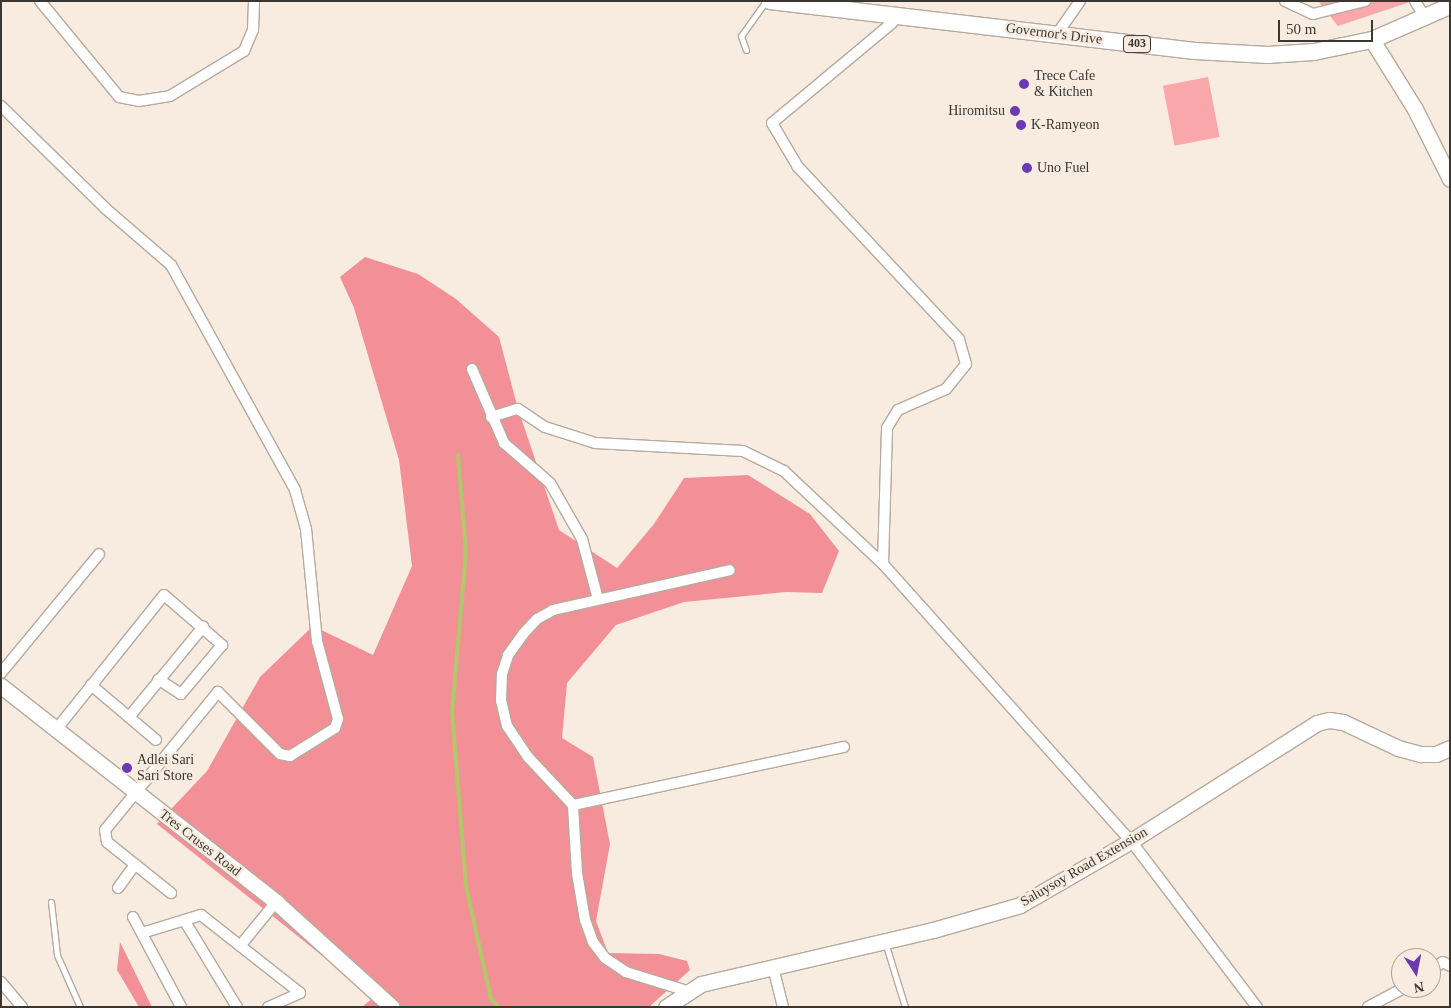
<!DOCTYPE html>
<style>
body{margin:0}
#map{position:relative;width:1451px;height:1008px;overflow:hidden;background:#f8ece0;font-family:Georgia,serif}
div>[style]{position:absolute}
[style*='--x']{left:calc(var(--x)*1px);top:calc(var(--y)*1px);width:calc(var(--w)*1px);rotate:calc(var(--a)*1deg)}
.green>*{inset:0;background:#faa7ac;transform-origin:0 0}
.forest>*{inset:0;background:#f39097}
.stream>*{height:4px;margin:-2px;padding:0 2px;transform-origin:2px;border-radius:2px;background:#b3c76b}
.roads{filter:drop-shadow(1px 0 #b5aa9e) drop-shadow(-1px 0 #b5aa9e) drop-shadow(0 1px #b5aa9e) drop-shadow(0 -1px #b5aa9e)}
.lane>*{height:5px;margin:-2.5px;padding:0 2.5px;transform-origin:2.5px;border-radius:2.5px;background:#fff}
.street>*{height:10px;margin:-5px;padding:0 5px;transform-origin:5px;border-radius:5px;background:#fff}
.secondary>*{height:15px;margin:-7.5px;padding:0 7.5px;transform-origin:7.5px;border-radius:7.5px;background:#fff}
.primary>*{height:16px;margin:-8px;padding:0 8px;transform-origin:8px;border-radius:8px;background:#fff}
.dots>*{width:14px;height:14px;translate:-50% -50%;box-sizing:border-box;border:2px solid #f8ece0;border-radius:50%}
span{translate:-50% -50%;white-space:nowrap;text-align:center;line-height:1.15;-webkit-text-stroke:5px #f8ece0;paint-order:stroke}
.shield-label span{padding:1px 4px;background:#f8ece0;border:1px solid;border-radius:4px;-webkit-text-stroke-width:0}
.shield-label{font-size:12px;color:#3a3631;font-weight:700}
.street-label{font-size:14px;color:#3a3631}
.poi-label{font-size:14px;color:#3a3631}
.left{translate:0 -50%;text-align:left}
.right{translate:-100% -50%;text-align:right}
.frame{position:absolute;inset:0;border:2px solid #3a3631;pointer-events:none}
.north{position:absolute;left:1391px;top:948px;width:50px;height:50px;box-sizing:border-box;background:#f8ece0;border:1px solid #aca39a;border-radius:50%;rotate:169deg;font-size:14px;font-weight:700;line-height:20px;text-align:center;color:#3a3631}
.north::after{content:'';display:block;margin:auto;width:18px;height:22px;background:#6b39b1;clip-path:polygon(50% 0,100% 100%,50% 72%,0 100%)}
.scale{position:absolute;left:1278px;top:20px;width:95px;height:22px;box-sizing:border-box;border:2px solid #3a3631;border-top:0;padding-left:6px;font-size:15px;line-height:18px;white-space:nowrap;color:#3a3631;-webkit-text-stroke:4px #f8ece0;paint-order:stroke}
</style>
<div id="map">
<div class="green">
<div style="clip-path:polygon(1318px 1px,1413px 1px,1338px 26px)"></div>
<div style="left:1208px;top:77px;width:61px;height:46px;rotate:79deg"></div>
</div>
<div class="forest">
<div style="clip-path:polygon(365px 257px,418px 274px,456px 299px,499px 337px,518px 409px,559px 530px,617px 568px,654px 524px,684px 478px,748px 475px,810px 514px,839px 551px,822px 593px,786px 592px,684px 602px,616px 625px,567px 683px,562px 738px,593px 757px,610px 844px,596px 921px,608px 953px,659px 954px,687px 961px,690px 970px,649px 1007px,362px 1007px,374px 997px,157px 824px,207px 771px,260px 677px,313px 626px,373px 655px,412px 566px,399px 460px,354px 308px,340px 277px)"></div>
<div style="clip-path:polygon(120px 942px,152px 1007px,139px 1007px,117px 970px)"></div>
</div>
<div class="stream">
<div style="--x:458;--y:455;--w:97;--a:85.3"></div>
<div style="--x:466;--y:552;--w:161;--a:95"></div>
<div style="--x:452;--y:712;--w:175;--a:85.4"></div>
<div style="--x:466;--y:886;--w:116;--a:77.5"></div>
<div style="--x:491;--y:999;--w:11;--a:45"></div>
</div>
<div class="roads">
<div class="lane">
<div style="--x:746;--y:50;--w:15;--a:-110"></div>
<div style="--x:741;--y:36;--w:43;--a:-54.5"></div>
<div style="--x:51;--y:902;--w:53;--a:83.5"></div>
<div style="--x:57;--y:955;--w:57;--a:66.1"></div>
<div style="--x:885;--y:942;--w:68;--a:72.9"></div>
</div>
<div class="street">
<div style="--x:40;--y:1;--w:124;--a:50.5"></div>
<div style="--x:119;--y:97;--w:20;--a:11"></div>
<div style="--x:139;--y:101;--w:31;--a:-9"></div>
<div style="--x:170;--y:96;--w:87;--a:-31.3"></div>
<div style="--x:244;--y:51;--w:23;--a:-67"></div>
<div style="--x:253;--y:30;--w:29;--a:-88"></div>
<div style="--x:1285;--y:1;--w:31;--a:25"></div>
<div style="--x:1313;--y:14;--w:54;--a:-14"></div>
<div style="--x:1415;--y:1;--w:21;--a:59"></div>
<div style="--x:1057;--y:34;--w:40;--a:-55.1"></div>
<div style="--x:1;--y:106;--w:146;--a:44.4"></div>
<div style="--x:105;--y:208;--w:87;--a:40.8"></div>
<div style="--x:171;--y:265;--w:257;--a:61.1"></div>
<div style="--x:295;--y:490;--w:41;--a:74.2"></div>
<div style="--x:306;--y:529;--w:113;--a:84.4"></div>
<div style="--x:317;--y:641;--w:81;--a:74.9"></div>
<div style="--x:338;--y:719;--w:9;--a:108"></div>
<div style="--x:335;--y:728;--w:53;--a:148.1"></div>
<div style="--x:290;--y:756;--w:10;--a:-169"></div>
<div style="--x:280;--y:754;--w:88;--a:-135"></div>
<div style="--x:218;--y:692;--w:178;--a:129.3"></div>
<div style="--x:105;--y:830;--w:12;--a:81"></div>
<div style="--x:107;--y:842;--w:82;--a:38.6"></div>
<div style="--x:472;--y:369;--w:81;--a:66.6"></div>
<div style="--x:504;--y:443;--w:61;--a:41"></div>
<div style="--x:550;--y:483;--w:64;--a:60.3"></div>
<div style="--x:582;--y:539;--w:62;--a:75.1"></div>
<div style="--x:491;--y:417;--w:28;--a:-17"></div>
<div style="--x:518;--y:409;--w:32;--a:34"></div>
<div style="--x:545;--y:427;--w:52;--a:17.7"></div>
<div style="--x:595;--y:443;--w:148;--a:3.1"></div>
<div style="--x:743;--y:451;--w:46;--a:26"></div>
<div style="--x:784;--y:471;--w:136;--a:43.2"></div>
<div style="--x:883;--y:564;--w:372;--a:48.2"></div>
<div style="--x:1131;--y:841;--w:208;--a:52.8"></div>
<div style="--x:883;--y:564;--w:136;--a:-88.3"></div>
<div style="--x:887;--y:428;--w:21;--a:-59"></div>
<div style="--x:898;--y:410;--w:52;--a:-23.6"></div>
<div style="--x:946;--y:389;--w:32;--a:-51"></div>
<div style="--x:966;--y:364;--w:26;--a:-106"></div>
<div style="--x:959;--y:339;--w:236;--a:-133.1"></div>
<div style="--x:798;--y:167;--w:51;--a:-120.6"></div>
<div style="--x:772;--y:123;--w:156;--a:-39.8"></div>
<div style="--x:892;--y:23;--w:9;--a:-77"></div>
<div style="--x:1;--y:673;--w:154;--a:-50.5"></div>
<div style="--x:91;--y:685;--w:85;--a:40.2"></div>
<div style="--x:129;--y:717;--w:117;--a:-50.6"></div>
<div style="--x:55;--y:731;--w:174;--a:-51.3"></div>
<div style="--x:164;--y:595;--w:77;--a:40.8"></div>
<div style="--x:222;--y:645;--w:64;--a:129.9"></div>
<div style="--x:181;--y:694;--w:27;--a:-147"></div>
<div style="--x:573;--y:805;--w:277;--a:-12.1"></div>
<div style="--x:118;--y:888;--w:29;--a:-54"></div>
<div style="--x:133;--y:917;--w:102;--a:61.9"></div>
<div style="--x:184;--y:920;--w:102;--a:58.7"></div>
<div style="--x:142;--y:933;--w:62;--a:-17"></div>
<div style="--x:201;--y:915;--w:126;--a:38.2"></div>
<div style="--x:300;--y:993;--w:35;--a:156"></div>
<div style="--x:240;--y:946;--w:57;--a:-50.7"></div>
<div style="--x:773;--y:967;--w:41;--a:76"></div>
<div style="--x:1431;--y:970;--w:14;--a:-34"></div>
<div style="--x:1443;--y:962;--w:8;--a:30"></div>
<div style="--x:1;--y:982;--w:33;--a:50"></div>
<div style="--x:687;--y:991;--w:64;--a:-162.7"></div>
<div style="--x:626;--y:972;--w:25;--a:-146"></div>
<div style="--x:605;--y:958;--w:20;--a:-127"></div>
<div style="--x:593;--y:942;--w:23;--a:-110"></div>
<div style="--x:585;--y:920;--w:48;--a:-99.7"></div>
<div style="--x:577;--y:873;--w:68;--a:-93.4"></div>
<div style="--x:573;--y:805;--w:66;--a:-133.2"></div>
<div style="--x:528;--y:757;--w:37;--a:-124"></div>
<div style="--x:507;--y:726;--w:26;--a:-103"></div>
<div style="--x:501;--y:701;--w:27;--a:-88"></div>
<div style="--x:502;--y:674;--w:20;--a:-72"></div>
<div style="--x:508;--y:655;--w:26;--a:-54"></div>
<div style="--x:523;--y:634;--w:21;--a:-47"></div>
<div style="--x:537;--y:619;--w:18;--a:-29"></div>
<div style="--x:553;--y:610;--w:181;--a:-12.7"></div>
<div style="--x:1368;--y:1007;--w:40;--a:-28"></div>
</div>
<div class="secondary">
<div style="--x:1372;--y:40;--w:81;--a:58.1"></div>
<div style="--x:1415;--y:109;--w:78;--a:63.4"></div>
<div style="--x:1;--y:686;--w:350;--a:38.1"></div>
<div style="--x:276;--y:902;--w:156;--a:42.2"></div>
<div style="--x:666;--y:1007;--w:42;--a:-33.3"></div>
<div style="--x:701;--y:984;--w:238;--a:-13.1"></div>
<div style="--x:933;--y:930;--w:91;--a:-16"></div>
<div style="--x:1020;--y:905;--w:128;--a:-30"></div>
<div style="--x:1131;--y:841;--w:220;--a:-32.4"></div>
<div style="--x:1317;--y:723;--w:12;--a:-14"></div>
<div style="--x:1329;--y:720;--w:14;--a:8"></div>
<div style="--x:1343;--y:722;--w:61;--a:25.3"></div>
<div style="--x:1398;--y:748;--w:24;--a:15"></div>
<div style="--x:1421;--y:754;--w:15;--a:0"></div>
<div style="--x:1436;--y:754;--w:15;--a:-23"></div>
</div>
<div class="primary">
<div style="--x:770;--y:1;--w:428;--a:6.7"></div>
<div style="--x:1195;--y:51;--w:73;--a:3.1"></div>
<div style="--x:1268;--y:55;--w:46;--a:-3.7"></div>
<div style="--x:1314;--y:52;--w:59;--a:-11.7"></div>
<div style="--x:1372;--y:40;--w:85;--a:-23.6"></div>
</div>
</div>
<div class="dots">
<div style="left:1024px;top:84px;background:#6b39b1"></div>
<div style="left:1015px;top:111px;background:#6b39b1"></div>
<div style="left:1021px;top:125px;background:#6b39b1"></div>
<div style="left:1027px;top:168px;background:#6b39b1"></div>
<div style="left:127px;top:768px;background:#6b39b1"></div>
</div>
<div class="shield-label">
<span style="left:1137px;top:44px">403</span>
</div>
<div class="street-label">
<span style="left:1054px;top:34px;rotate:7deg">Governor's Drive</span>
<span style="left:200px;top:843px;rotate:38deg">Tres Cruses Road</span>
<span style="left:1084px;top:867px;rotate:-30deg">Saluysoy Road Extension</span>
</div>
<div class="poi-label">
<span class="left" style="left:1034px;top:84px">Trece Cafe<br>&amp; Kitchen</span>
<span class="right" style="left:1005px;top:111px">Hiromitsu</span>
<span class="left" style="left:1031px;top:125px">K-Ramyeon</span>
<span class="left" style="left:1037px;top:168px">Uno Fuel</span>
<span class="left" style="left:137px;top:768px">Adlei Sari<br>Sari Store</span>
</div>
<div class="frame"></div>
<div class="north">N</div>
<div class="scale">50 m</div>
</div>
